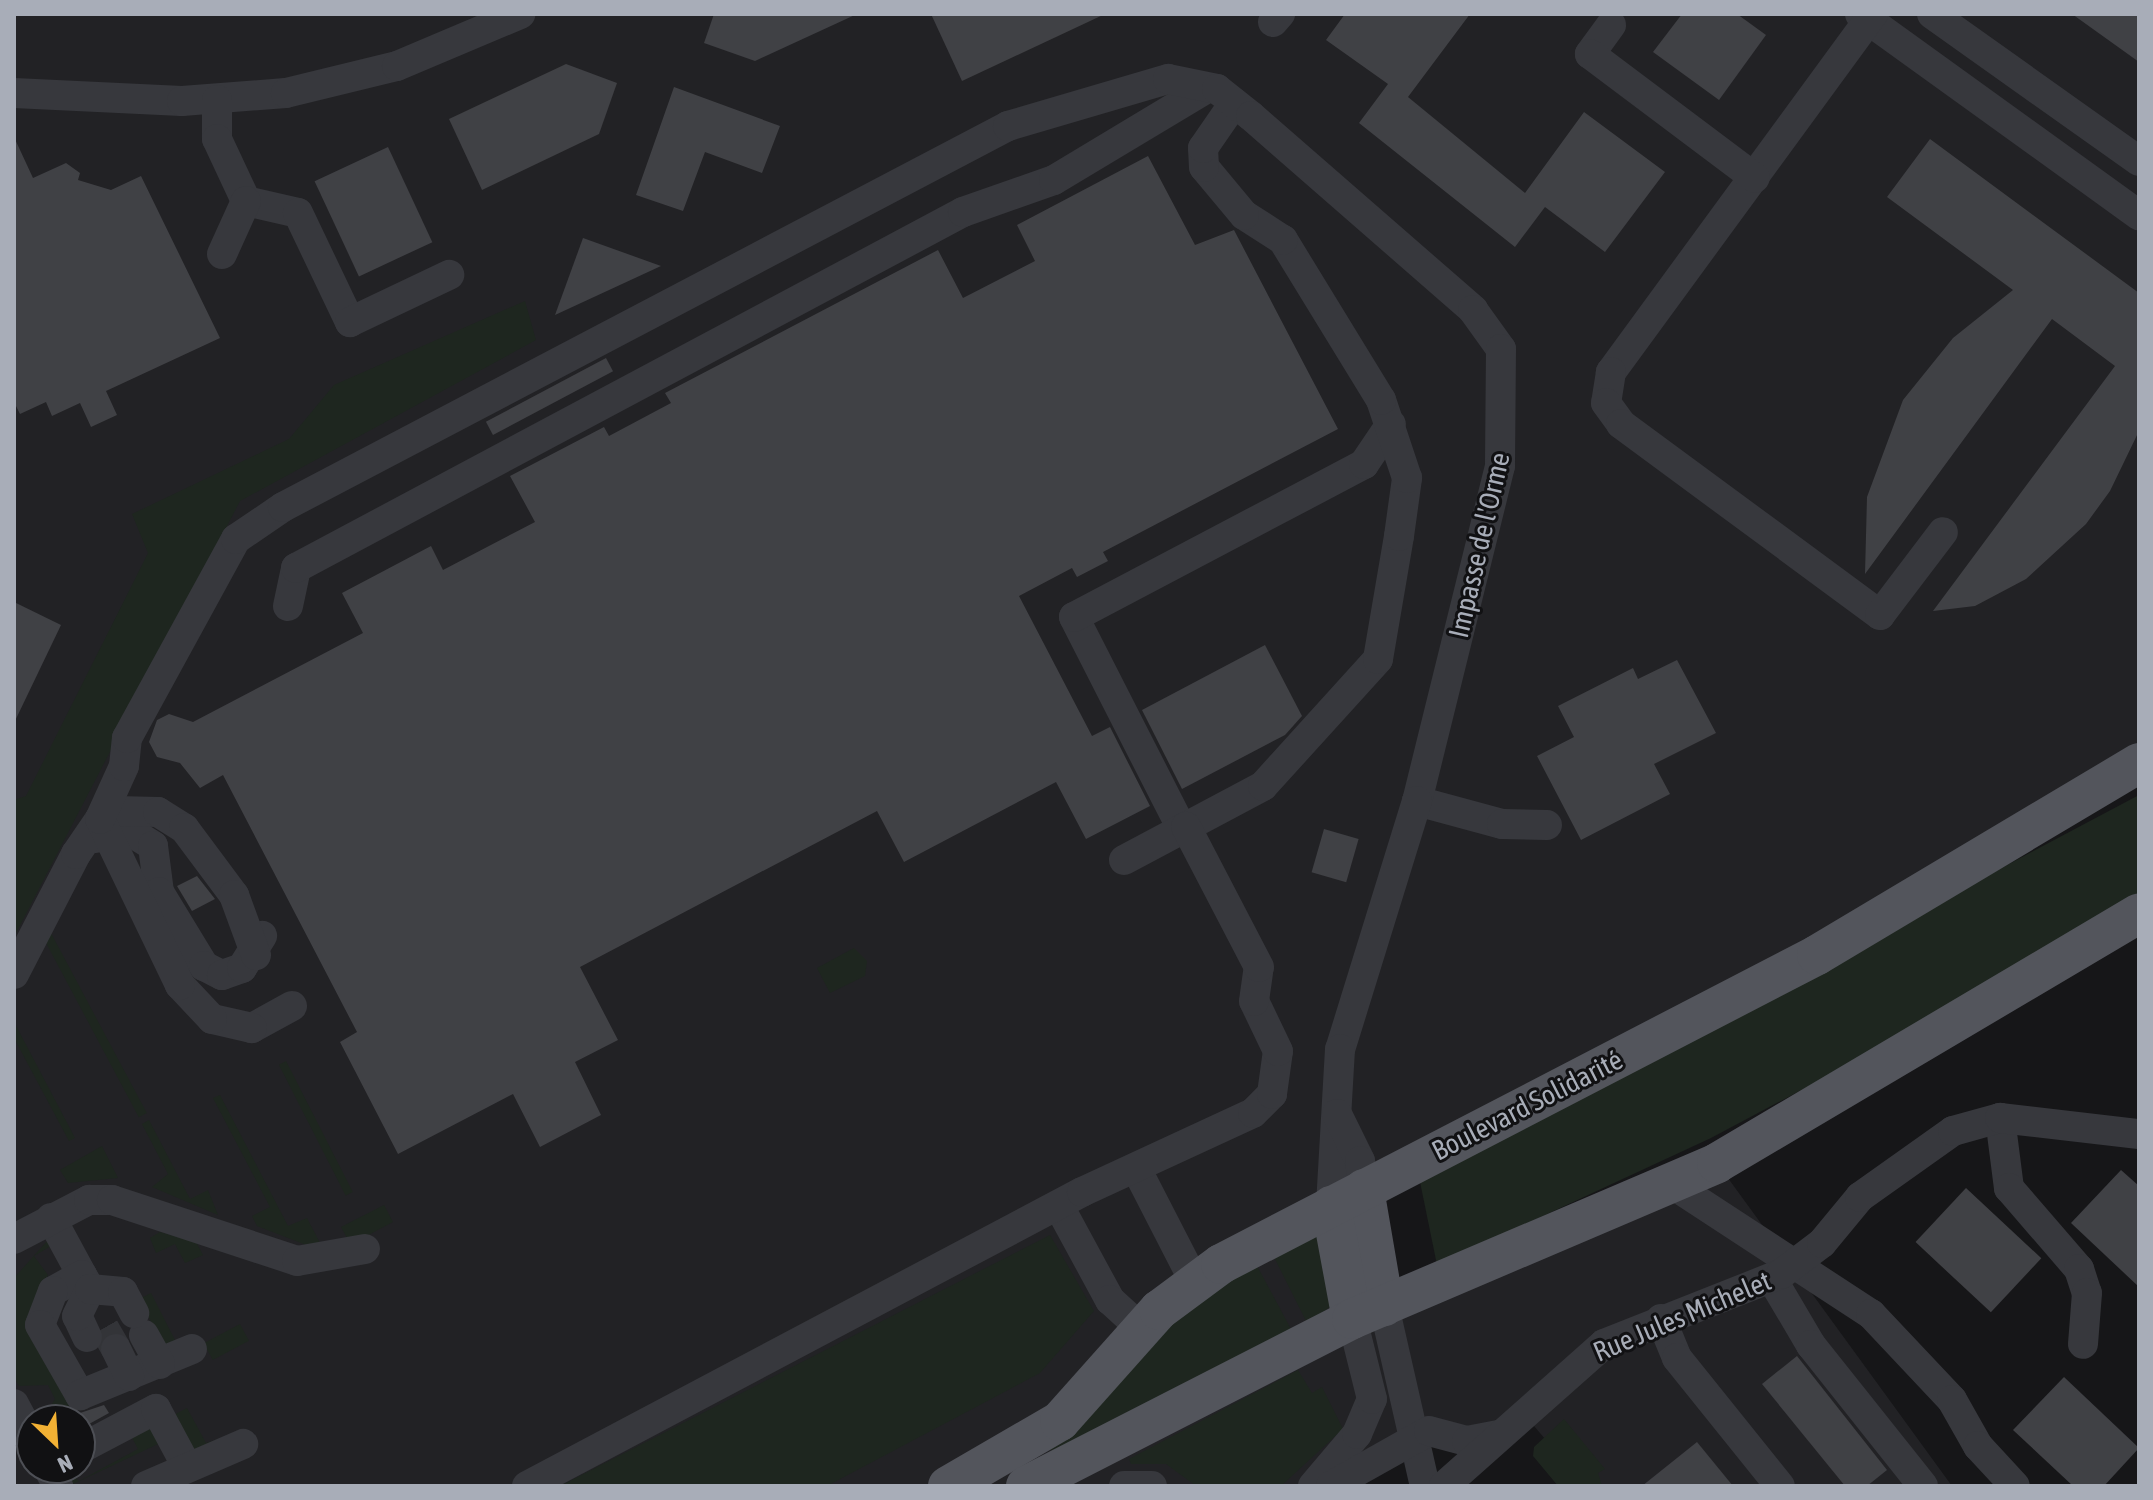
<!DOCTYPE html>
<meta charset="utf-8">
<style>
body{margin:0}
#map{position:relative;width:2153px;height:1500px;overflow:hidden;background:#161618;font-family:"Asap Condensed",sans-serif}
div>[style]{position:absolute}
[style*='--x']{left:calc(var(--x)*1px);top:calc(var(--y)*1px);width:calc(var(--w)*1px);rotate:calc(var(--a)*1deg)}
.built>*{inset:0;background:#222225}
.green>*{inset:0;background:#1e261f;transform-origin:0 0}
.building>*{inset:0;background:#404145;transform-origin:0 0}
.minor-tunnel>*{height:30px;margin-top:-15px;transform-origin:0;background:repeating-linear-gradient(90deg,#333438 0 30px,transparent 0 45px)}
.minor>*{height:30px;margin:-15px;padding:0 15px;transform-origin:15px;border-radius:15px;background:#37383d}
.major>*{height:40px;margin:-20px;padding:0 20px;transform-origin:20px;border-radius:20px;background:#53555c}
span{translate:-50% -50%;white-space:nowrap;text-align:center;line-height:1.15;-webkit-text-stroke:6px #111113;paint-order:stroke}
.street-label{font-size:28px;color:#a8adb8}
.frame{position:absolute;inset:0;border:16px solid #a8adb8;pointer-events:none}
.north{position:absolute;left:16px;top:1404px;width:80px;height:80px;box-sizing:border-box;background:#111113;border:2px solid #4d4f55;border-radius:50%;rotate:155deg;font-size:22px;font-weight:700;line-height:32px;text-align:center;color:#a8adb8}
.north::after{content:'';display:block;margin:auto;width:28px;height:36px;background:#f2b134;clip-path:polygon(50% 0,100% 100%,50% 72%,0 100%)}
</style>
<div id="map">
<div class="built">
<div style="clip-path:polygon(evenodd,14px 14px,2139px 14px,2139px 772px,1323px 1210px,1366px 1313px,1717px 1163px,1952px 1486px,1585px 1486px,1523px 1413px,1498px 1435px,1441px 1434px,1331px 1486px,14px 1486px,14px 14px,32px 1420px,80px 1420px,80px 1468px,32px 1468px,32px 1420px)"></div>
</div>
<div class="green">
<div style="clip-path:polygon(525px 301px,536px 340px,240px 501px,14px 937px,14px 800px,26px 796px,148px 553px,132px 514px,289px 439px,334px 385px)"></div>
<div style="clip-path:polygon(2139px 795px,2139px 895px,1922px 1026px,1711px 1138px,1437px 1265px,1419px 1177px)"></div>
<div style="left:51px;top:933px;width:204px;height:9px;rotate:62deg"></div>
<div style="clip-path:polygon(854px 948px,867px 961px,865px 976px,830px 993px,817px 968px)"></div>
<div style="clip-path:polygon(14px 1022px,75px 1138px,69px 1141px,14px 1038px)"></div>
<div style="left:286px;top:1061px;width:147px;height:8px;rotate:63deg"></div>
<div style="clip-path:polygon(220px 1095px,288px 1226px,307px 1218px,320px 1243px,314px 1248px,257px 1226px,252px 1216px,270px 1207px,213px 1098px)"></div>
<div style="clip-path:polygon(149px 1120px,190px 1199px,208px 1190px,218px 1215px,152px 1187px,168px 1174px,142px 1124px)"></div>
<div style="clip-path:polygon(102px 1146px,118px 1178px,68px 1183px,60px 1170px)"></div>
<div style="clip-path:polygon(384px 1205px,393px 1222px,357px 1241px,347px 1238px,341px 1227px)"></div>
<div style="clip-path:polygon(160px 1232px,196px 1242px,203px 1255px,185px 1263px,175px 1244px,156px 1253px,150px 1238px)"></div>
<div style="clip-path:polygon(1050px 1235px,1094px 1311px,1040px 1373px,827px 1486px,560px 1486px)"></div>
<div style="clip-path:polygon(1317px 1235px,1334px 1304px,1307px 1323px,1272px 1253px)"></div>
<div style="clip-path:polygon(48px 1240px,51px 1246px,34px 1256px,48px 1275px,41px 1288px,82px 1406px,55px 1420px,42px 1420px,55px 1399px,48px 1385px,19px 1386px,14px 1378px,14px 1278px)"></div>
<div style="clip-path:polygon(1255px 1262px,1292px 1331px,1053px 1455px,1051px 1449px,1184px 1308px)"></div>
<div style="left:151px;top:1293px;width:59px;height:13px;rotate:63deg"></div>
<div style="left:240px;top:1324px;width:19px;height:41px;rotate:62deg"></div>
<div style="clip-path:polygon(1298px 1370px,1312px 1393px,1322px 1387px,1343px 1429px,1281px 1486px,1196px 1486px,1166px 1464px,1131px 1464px,1129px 1459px)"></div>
<div style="clip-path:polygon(187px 1408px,206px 1443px,225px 1437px,195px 1453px,170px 1417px)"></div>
<div style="clip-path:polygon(1564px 1419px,1605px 1469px,1598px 1473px,1602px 1486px,1558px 1486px,1533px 1456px,1534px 1447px)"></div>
<div style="clip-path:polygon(149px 1424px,158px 1444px,69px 1486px,65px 1468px,79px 1481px,138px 1449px,129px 1432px)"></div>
</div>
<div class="building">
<div style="clip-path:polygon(714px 14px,857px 14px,755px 61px,704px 43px)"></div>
<div style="clip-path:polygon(931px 14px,1105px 14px,962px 81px)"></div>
<div style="clip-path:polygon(1345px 14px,1470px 14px,1408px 97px,1525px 193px,1584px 112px,1665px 172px,1605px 252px,1545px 207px,1515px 247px,1359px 123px,1388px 84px,1326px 40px)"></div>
<div style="clip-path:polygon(1682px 14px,1737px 14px,1766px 35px,1719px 100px,1653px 52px)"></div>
<div style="clip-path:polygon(2072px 14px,2139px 14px,2139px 62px)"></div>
<div style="clip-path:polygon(566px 64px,617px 83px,599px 134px,482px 190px,449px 119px)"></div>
<div style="clip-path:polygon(674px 87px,780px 126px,762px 173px,705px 152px,683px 211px,636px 195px)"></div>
<div style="clip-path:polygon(14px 137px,33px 178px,66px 163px,80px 173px,78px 180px,111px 190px,141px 176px,220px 338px,106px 391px,117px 415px,91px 427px,80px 403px,52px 416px,46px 402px,20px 414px,14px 402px)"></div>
<div style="clip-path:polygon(1930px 139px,2139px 293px,2139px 431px,2110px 491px,2086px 524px,2026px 579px,1975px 606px,1933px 611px,2115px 366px,2052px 319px,1865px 574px,1867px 497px,1903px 400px,1953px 338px,2013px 290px,1887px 197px)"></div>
<div style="left:388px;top:147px;width:105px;height:81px;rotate:65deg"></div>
<div style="clip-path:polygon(1148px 156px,1195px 245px,1234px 230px,1338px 429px,1103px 552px,1108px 561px,1077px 577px,1072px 568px,1019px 596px,1092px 736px,1110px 727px,1150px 806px,1086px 839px,1056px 782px,904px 862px,877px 811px,580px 967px,618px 1040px,575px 1062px,601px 1115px,540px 1147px,513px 1094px,398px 1154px,340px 1042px,357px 1032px,223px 775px,200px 788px,180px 763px,157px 757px,149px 742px,157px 720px,169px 714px,193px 722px,363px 633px,342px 593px,431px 546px,443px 570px,535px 522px,510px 476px,604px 427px,609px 436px,671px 403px,665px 393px,938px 250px,963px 298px,1035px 261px,1017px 225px)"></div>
<div style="clip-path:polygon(583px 238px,661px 266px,555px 315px)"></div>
<div style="left:606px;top:358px;width:15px;height:136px;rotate:62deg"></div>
<div style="clip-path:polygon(14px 602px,61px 625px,14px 723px)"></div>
<div style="clip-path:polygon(1265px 645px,1302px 716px,1285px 735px,1182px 789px,1142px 710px)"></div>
<div style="clip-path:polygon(1677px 660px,1716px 733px,1654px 764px,1670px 794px,1581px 840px,1537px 756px,1574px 737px,1558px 706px,1633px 668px,1638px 679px)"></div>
<div style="left:1324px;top:829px;width:36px;height:45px;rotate:16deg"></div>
<div style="clip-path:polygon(197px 876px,215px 899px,192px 911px,177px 886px)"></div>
<div style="clip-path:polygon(2121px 1170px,2139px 1186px,2139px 1287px,2071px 1223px)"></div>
<div style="left:1966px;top:1188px;width:103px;height:74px;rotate:43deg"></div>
<div style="clip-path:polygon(1797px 1356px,1887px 1470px,1867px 1486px,1845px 1486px,1762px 1384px)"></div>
<div style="clip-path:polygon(2064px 1377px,2139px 1448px,2104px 1486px,2073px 1486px,2013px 1430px)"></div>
<div style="clip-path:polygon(104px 1405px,109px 1413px,80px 1429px,80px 1413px)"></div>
<div style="clip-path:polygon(1697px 1442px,1733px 1486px,1642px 1486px)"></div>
</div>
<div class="minor-tunnel">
<div style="--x:104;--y:1328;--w:24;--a:60"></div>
</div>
<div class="minor">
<div style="--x:1860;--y:14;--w:344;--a:35.8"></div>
<div style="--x:1873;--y:14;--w:444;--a:126.2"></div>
<div style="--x:1611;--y:372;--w:31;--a:99"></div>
<div style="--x:1606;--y:403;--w:26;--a:54"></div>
<div style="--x:1621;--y:424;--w:322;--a:36.4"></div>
<div style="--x:1880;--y:615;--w:104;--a:-52.8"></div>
<div style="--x:1932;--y:14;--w:254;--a:35.4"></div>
<div style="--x:1273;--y:22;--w:11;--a:-49"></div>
<div style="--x:1611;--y:25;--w:36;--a:126"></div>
<div style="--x:1590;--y:54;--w:206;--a:36.9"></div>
<div style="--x:14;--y:93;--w:168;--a:2.7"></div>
<div style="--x:182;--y:101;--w:104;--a:-4.4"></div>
<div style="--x:286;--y:93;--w:114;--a:-13.7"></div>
<div style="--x:397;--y:66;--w:134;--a:-22.9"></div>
<div style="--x:217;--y:100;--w:39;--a:90"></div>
<div style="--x:217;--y:139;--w:68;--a:64.9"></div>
<div style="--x:246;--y:201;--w:53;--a:13"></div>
<div style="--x:298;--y:213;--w:121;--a:64.5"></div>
<div style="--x:350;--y:322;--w:110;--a:-25.4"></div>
<div style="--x:222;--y:254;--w:58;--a:-65.6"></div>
<div style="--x:288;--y:606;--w:39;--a:-78"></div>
<div style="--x:296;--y:568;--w:756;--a:-28.09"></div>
<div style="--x:963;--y:212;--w:96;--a:-19.4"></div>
<div style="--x:1054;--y:180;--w:175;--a:-31"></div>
<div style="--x:1417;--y:801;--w:88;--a:15.1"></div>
<div style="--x:1502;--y:824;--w:45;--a:1.3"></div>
<div style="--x:1182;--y:829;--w:238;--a:-117"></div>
<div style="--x:1074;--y:617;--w:328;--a:-27.8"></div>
<div style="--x:1364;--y:464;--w:48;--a:-56"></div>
<div style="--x:95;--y:838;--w:36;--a:-9"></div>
<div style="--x:131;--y:832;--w:26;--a:32"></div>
<div style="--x:153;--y:846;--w:46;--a:82.6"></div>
<div style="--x:159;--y:892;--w:87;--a:58.7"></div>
<div style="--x:204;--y:966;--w:20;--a:27"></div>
<div style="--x:222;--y:975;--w:21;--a:-19"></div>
<div style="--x:242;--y:968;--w:38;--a:-58"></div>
<div style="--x:1124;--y:860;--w:157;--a:-28"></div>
<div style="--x:1263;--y:786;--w:171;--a:-47.8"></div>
<div style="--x:1378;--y:659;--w:125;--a:-80.3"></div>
<div style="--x:1399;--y:536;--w:59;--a:-82.1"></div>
<div style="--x:1407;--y:478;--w:82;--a:-108.4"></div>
<div style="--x:1381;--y:400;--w:188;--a:-121.5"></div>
<div style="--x:1283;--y:240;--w:46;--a:-147.3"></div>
<div style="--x:1244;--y:215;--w:62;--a:-129.8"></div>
<div style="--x:1204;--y:167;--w:19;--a:-93"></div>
<div style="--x:1203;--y:148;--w:55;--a:-55.4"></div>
<div style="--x:14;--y:974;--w:135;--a:-62.7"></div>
<div style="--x:76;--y:854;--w:42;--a:-55.6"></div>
<div style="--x:100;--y:819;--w:18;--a:-27"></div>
<div style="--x:116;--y:811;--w:42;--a:1.4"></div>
<div style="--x:158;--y:812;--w:31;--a:32"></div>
<div style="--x:184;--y:828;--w:84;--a:53.3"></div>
<div style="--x:234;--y:895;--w:64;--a:69.9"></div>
<div style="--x:292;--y:1006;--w:46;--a:151.2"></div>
<div style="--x:252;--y:1028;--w:41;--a:-167.3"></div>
<div style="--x:212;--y:1019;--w:47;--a:-133.3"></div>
<div style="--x:180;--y:985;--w:184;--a:-115.7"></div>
<div style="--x:100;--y:819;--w:58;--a:-65.6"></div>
<div style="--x:124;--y:766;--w:28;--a:-84"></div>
<div style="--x:127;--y:738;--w:227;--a:-61.3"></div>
<div style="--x:236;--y:539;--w:57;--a:-34.2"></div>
<div style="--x:283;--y:507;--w:819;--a:-27.72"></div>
<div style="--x:1008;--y:126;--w:167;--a:-16.4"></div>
<div style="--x:1168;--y:79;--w:50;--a:11.5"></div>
<div style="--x:1217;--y:89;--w:43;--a:38.5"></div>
<div style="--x:1251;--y:116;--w:295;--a:41.1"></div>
<div style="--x:1473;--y:310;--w:48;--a:54.3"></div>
<div style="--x:1501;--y:349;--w:117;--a:90.5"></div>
<div style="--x:1500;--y:466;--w:345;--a:103.9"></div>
<div style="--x:1417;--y:801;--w:260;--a:107.2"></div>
<div style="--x:1340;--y:1049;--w:157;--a:93.3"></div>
<div style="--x:1337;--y:1114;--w:52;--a:63.9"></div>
<div style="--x:1360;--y:1161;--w:28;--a:82"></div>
<div style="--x:2000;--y:1118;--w:71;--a:82.7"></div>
<div style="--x:2009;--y:1188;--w:107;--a:49.2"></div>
<div style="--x:2079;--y:1269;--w:25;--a:72"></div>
<div style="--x:2087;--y:1293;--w:51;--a:94.5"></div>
<div style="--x:1137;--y:1170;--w:125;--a:62.8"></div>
<div style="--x:1672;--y:1184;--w:238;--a:33.2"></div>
<div style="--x:1871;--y:1314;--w:118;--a:46.7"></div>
<div style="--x:1952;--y:1400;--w:53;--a:60.5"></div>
<div style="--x:1978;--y:1446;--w:54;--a:47.2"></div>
<div style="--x:1060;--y:1208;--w:105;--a:61.5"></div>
<div style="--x:1110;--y:1300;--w:45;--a:42.3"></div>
<div style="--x:51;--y:1218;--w:65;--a:61.5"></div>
<div style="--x:14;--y:1239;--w:85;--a:-27.5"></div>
<div style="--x:89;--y:1200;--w:23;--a:0"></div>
<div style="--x:112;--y:1200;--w:195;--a:18.2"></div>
<div style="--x:297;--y:1261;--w:69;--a:-10"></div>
<div style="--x:1772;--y:1279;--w:77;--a:59.4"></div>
<div style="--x:1811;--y:1345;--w:180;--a:51.5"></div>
<div style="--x:90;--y:1289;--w:16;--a:-120"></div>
<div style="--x:82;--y:1275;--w:33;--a:151"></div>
<div style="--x:53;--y:1291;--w:36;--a:111"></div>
<div style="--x:40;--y:1325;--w:81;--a:60.3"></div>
<div style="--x:80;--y:1395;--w:121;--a:-22.3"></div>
<div style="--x:1384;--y:1306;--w:185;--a:77.2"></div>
<div style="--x:1661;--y:1319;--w:42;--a:67.7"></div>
<div style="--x:1677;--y:1358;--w:164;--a:51.2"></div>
<div style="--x:144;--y:1335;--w:33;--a:61"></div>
<div style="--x:87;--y:1337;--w:23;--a:-115"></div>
<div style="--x:77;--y:1316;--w:30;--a:-64"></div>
<div style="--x:90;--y:1289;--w:33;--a:5"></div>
<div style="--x:123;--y:1292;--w:24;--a:62"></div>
<div style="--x:116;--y:1349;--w:30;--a:64"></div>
<div style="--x:14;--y:1404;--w:38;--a:62"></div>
<div style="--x:80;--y:1449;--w:86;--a:-27.8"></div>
<div style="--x:156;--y:1409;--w:64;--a:61.8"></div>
<div style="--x:48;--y:1468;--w:21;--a:61"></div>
<div style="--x:146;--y:1486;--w:106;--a:-23.4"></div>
<div style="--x:527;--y:1486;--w:628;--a:-27.91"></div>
<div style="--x:1082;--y:1192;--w:188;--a:-24.8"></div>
<div style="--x:1253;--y:1113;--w:27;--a:-45"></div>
<div style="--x:1272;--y:1094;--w:43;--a:-82.1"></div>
<div style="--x:1278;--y:1051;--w:55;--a:-115.6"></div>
<div style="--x:1254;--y:1001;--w:34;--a:-82"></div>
<div style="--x:1259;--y:967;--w:158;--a:-117.5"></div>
<div style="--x:1124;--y:1486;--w:28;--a:0"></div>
<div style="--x:1313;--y:1486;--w:68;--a:-49.8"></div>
<div style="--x:1357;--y:1434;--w:38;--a:-67"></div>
<div style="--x:1372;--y:1399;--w:82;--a:-104"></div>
<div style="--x:1331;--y:1486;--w:112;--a:-29.3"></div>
<div style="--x:1429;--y:1431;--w:39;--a:15"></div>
<div style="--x:1467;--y:1441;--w:32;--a:-11"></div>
<div style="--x:1444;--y:1486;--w:214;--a:-41.6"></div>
<div style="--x:1604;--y:1344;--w:190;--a:-21.6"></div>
<div style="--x:1781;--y:1274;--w:51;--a:-37.1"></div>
<div style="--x:1822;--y:1243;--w:60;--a:-50.4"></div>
<div style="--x:1860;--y:1197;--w:114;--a:-35.4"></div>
<div style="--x:1953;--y:1131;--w:49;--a:-15.5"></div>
<div style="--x:2000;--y:1118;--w:140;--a:6.6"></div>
</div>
<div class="major">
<div style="--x:1364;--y:1189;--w:119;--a:80.3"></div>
<div style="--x:1331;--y:1206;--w:115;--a:79.5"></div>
<div style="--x:948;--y:1486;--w:129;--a:-30.1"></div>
<div style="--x:1060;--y:1421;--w:149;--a:-48.3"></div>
<div style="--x:1159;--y:1310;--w:77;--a:-36.6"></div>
<div style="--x:1221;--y:1264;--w:671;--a:-27.4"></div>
<div style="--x:1817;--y:955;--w:375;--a:-30.8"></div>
<div style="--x:1026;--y:1486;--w:366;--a:-27.1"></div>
<div style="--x:1352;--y:1319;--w:397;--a:-23.1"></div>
<div style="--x:1717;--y:1163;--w:490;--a:-30.6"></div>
</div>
<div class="street-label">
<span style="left:1479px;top:545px;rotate:-77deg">Impasse de l'Orme</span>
<span style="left:1527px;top:1105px;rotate:-27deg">Boulevard Solidarité</span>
<span style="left:1682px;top:1316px;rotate:-23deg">Rue Jules Michelet</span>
</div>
<div class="frame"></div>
<div class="north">N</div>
</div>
